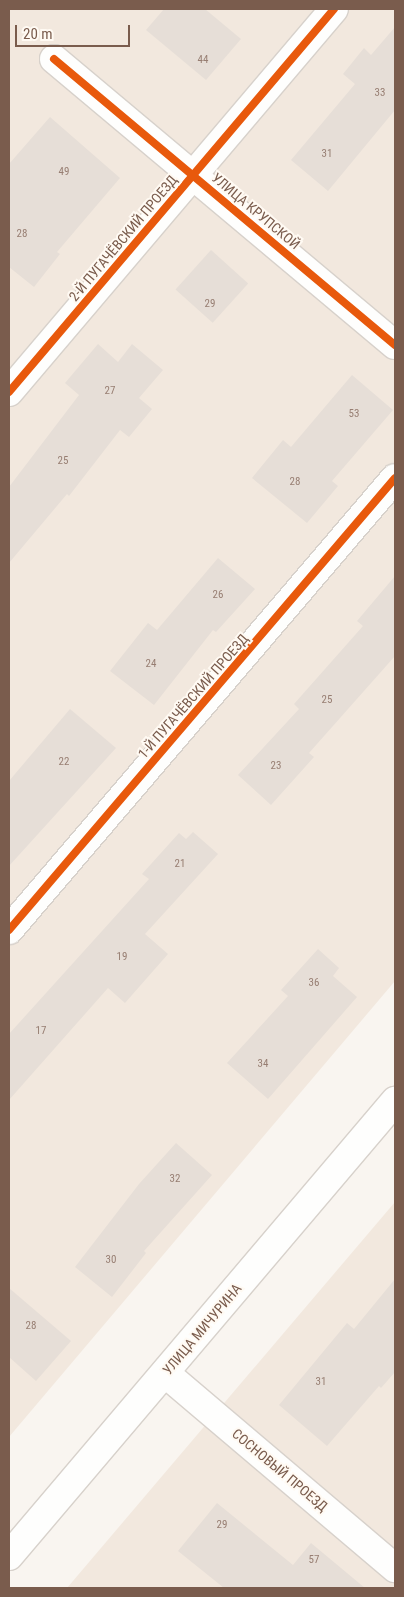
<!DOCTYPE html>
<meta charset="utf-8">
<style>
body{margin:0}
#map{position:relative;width:404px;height:1597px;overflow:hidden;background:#f9f5f0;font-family:"Roboto Condensed",sans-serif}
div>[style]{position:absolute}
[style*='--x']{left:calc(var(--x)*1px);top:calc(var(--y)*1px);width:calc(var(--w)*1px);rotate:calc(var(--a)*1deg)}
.residential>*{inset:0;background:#f2e8de}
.building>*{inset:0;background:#e6ded7;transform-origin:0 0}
.roads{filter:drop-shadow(1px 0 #d7d1cb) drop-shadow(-1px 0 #d7d1cb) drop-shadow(0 1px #d7d1cb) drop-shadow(0 -1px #d7d1cb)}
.street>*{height:28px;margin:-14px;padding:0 14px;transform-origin:14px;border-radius:14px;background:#fefefd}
.secondary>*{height:28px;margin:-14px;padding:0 14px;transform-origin:14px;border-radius:14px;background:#fefefd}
.cycleway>*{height:8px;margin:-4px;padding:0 4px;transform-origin:4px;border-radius:4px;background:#e8590c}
span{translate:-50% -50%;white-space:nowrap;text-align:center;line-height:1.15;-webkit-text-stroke:4px #fffaf3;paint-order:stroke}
.number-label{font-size:11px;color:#977e72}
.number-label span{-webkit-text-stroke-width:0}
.street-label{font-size:14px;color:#7a5c4d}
.frame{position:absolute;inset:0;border:10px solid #7a5c4d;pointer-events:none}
.scale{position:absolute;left:15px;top:25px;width:115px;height:22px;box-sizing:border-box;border:2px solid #7a5c4d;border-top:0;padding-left:6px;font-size:15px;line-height:18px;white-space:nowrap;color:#7a5c4d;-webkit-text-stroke:4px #fffaf3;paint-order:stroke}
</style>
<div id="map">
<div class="residential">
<div style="clip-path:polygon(9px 9px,395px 9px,395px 981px,9px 1437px)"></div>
<div style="clip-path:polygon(395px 1202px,395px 1588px,67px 1588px)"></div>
</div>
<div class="building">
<div style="clip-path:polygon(164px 9px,205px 9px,241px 39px,206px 80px,146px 30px)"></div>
<div style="clip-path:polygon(395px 27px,395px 110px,328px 191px,291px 160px,355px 84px,343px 74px,364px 48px,371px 55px)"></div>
<div style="clip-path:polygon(50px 117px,120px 178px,57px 252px,60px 254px,34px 287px,9px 267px,9px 164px)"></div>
<div style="left:211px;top:250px;width:50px;height:53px;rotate:42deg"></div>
<div style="clip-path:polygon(98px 344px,118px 362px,132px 344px,163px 370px,139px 398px,152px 409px,129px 437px,120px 430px,69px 496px,67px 494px,9px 563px,9px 487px,79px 395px,65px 383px)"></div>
<div style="clip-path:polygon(352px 375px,393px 410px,332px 481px,338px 486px,307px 523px,252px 478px,283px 440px,291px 447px)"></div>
<div style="clip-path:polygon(218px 558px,255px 589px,216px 632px,213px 630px,154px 705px,110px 671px,148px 623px,157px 630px)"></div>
<div style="clip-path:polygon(395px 576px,395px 656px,309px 753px,314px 757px,271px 805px,238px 775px,299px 709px,294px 704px,363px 626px,357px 621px)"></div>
<div style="clip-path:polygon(70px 709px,116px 748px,9px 866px,9px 781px)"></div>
<div style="clip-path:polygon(193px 832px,218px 854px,145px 934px,168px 954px,125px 1003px,108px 988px,9px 1100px,9px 1034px,149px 879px,142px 874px,179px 833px,186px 839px)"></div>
<div style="clip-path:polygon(318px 949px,339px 968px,333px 976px,357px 997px,268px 1099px,227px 1063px,288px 996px,281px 990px)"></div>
<div style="clip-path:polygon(176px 1143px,212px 1175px,144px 1251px,146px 1253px,112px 1297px,75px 1267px,139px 1184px)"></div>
<div style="clip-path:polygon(395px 1279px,395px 1372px,381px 1388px,379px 1386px,327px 1446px,279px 1405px,347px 1323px,354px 1329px)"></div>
<div style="clip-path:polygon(9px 1288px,71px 1341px,36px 1381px,9px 1357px)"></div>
<div style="clip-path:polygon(217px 1503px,293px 1565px,311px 1543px,365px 1588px,224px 1588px,178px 1551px)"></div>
</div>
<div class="roads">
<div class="street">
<div style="--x:54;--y:59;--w:445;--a:40"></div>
<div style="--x:9;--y:392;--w:502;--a:-49.68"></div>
<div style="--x:9;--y:930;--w:594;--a:-49.5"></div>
<div style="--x:165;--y:1373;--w:302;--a:40.3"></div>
</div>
<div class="secondary">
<div style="--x:9;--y:1556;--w:597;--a:-49.69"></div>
</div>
</div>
<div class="cycleway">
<div style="--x:54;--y:59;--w:445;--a:40"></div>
<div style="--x:9;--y:392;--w:502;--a:-49.68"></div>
<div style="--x:9;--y:930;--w:594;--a:-49.5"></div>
</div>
<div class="number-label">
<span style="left:203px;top:60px">44</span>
<span style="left:380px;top:93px">33</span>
<span style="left:327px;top:154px">31</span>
<span style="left:64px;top:172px">49</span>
<span style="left:22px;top:234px">28</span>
<span style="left:210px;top:304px">29</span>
<span style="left:110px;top:391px">27</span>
<span style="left:354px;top:414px">53</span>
<span style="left:63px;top:461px">25</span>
<span style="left:295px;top:482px">28</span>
<span style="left:218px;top:595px">26</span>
<span style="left:151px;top:664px">24</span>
<span style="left:327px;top:700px">25</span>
<span style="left:64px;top:762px">22</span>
<span style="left:276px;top:766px">23</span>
<span style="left:180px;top:864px">21</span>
<span style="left:122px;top:957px">19</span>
<span style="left:314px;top:983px">36</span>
<span style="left:41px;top:1031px">17</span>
<span style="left:263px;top:1064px">34</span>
<span style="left:175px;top:1179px">32</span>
<span style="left:111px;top:1260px">30</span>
<span style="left:31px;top:1326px">28</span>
<span style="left:321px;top:1382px">31</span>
<span style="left:222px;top:1525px">29</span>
<span style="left:314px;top:1560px">57</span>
</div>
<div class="street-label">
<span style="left:256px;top:211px;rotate:40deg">УЛИЦА КРУПСКОЙ</span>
<span style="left:123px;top:238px;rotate:-50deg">2-Й ПУГАЧЁВСКИЙ ПРОЕЗД</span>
<span style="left:193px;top:696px;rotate:-49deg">1-Й ПУГАЧЁВСКИЙ ПРОЕЗД</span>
<span style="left:202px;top:1329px;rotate:-50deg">УЛИЦА МИЧУРИНА</span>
<span style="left:280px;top:1470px;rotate:40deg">СОСНОВЫЙ ПРОЕЗД</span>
</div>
<div class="frame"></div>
<div class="scale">20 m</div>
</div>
